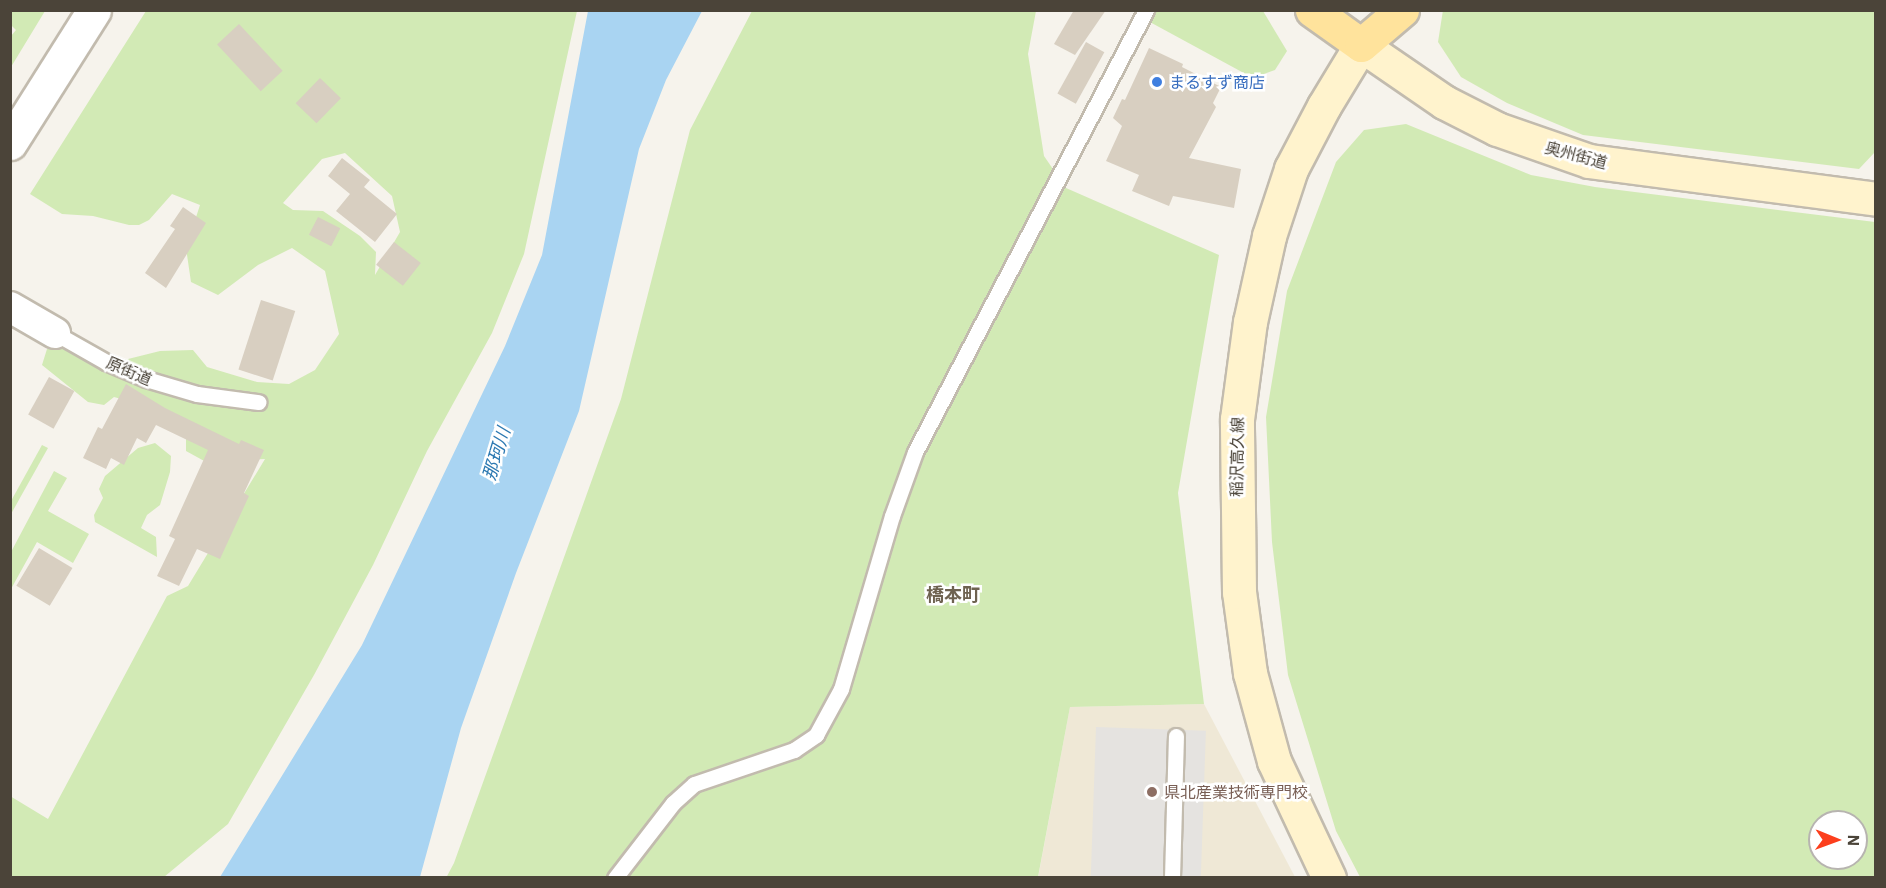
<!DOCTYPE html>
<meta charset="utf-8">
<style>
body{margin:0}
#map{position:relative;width:1886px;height:888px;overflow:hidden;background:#f6f3ec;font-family:"IBM Plex Sans","Noto Sans JP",sans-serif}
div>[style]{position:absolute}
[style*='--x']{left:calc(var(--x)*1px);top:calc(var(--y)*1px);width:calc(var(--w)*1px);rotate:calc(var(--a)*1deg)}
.education>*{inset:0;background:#efe8d6}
.green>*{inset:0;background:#d2eab5}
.parking>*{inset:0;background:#e5e3e0;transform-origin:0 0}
.water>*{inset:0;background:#a9d4f2}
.building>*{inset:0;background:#d8cfc1;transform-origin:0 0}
.roads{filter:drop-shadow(2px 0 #c2bbae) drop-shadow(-2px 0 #c2bbae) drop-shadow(0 2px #c2bbae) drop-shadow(0 -2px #c2bbae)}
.service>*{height:15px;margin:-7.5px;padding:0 7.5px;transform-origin:7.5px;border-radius:7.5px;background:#fff}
.minor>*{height:30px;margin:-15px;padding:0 15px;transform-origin:15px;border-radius:15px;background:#fff}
.tertiary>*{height:33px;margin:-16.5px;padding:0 16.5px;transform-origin:16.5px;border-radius:16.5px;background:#fff}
.secondary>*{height:33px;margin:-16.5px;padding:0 16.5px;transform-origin:16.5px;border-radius:16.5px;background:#fff3cd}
.primary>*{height:33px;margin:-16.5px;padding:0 16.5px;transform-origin:16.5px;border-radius:16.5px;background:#ffe39c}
.dots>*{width:16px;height:16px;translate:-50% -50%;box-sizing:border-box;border:3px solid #fff;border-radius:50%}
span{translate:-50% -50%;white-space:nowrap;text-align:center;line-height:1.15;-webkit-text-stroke:5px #fff;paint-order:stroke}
.shop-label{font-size:16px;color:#366cbe}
.left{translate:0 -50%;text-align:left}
.street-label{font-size:16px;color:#4b4439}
.education-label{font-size:16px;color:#785e54}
.water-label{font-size:18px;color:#2e7ab2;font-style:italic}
.neighbourhood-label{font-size:18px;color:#6e6250;font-weight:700}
.frame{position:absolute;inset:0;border:12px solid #4b4439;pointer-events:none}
.north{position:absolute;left:1808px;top:810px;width:60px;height:60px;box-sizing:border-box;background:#fff;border:2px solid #b7b4b0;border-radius:50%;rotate:91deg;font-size:16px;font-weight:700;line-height:24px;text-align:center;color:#4b4439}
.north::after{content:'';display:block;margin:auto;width:21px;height:27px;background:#fc3f1d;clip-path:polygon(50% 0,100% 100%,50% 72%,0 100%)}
</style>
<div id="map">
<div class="education">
<div style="clip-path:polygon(1204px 704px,1295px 877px,1038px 878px,1070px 707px)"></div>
</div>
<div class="green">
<div style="clip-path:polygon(11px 10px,45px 11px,11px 67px,11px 36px,16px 30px,11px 25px)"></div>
<div style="clip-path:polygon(1443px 10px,1875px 11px,1875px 152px,1859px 169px,1583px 135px,1507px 103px,1461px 77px,1438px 42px)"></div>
<div style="clip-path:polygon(evenodd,146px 11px,577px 11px,524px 254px,492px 333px,427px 451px,373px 565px,314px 675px,228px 824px,164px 877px,11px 877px,10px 796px,48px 819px,167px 596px,188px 586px,265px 459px,206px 462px,186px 451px,186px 424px,174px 414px,114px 397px,104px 405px,88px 402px,42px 365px,47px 349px,67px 346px,120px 361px,160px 351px,193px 350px,207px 367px,257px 382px,289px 384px,315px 370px,339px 334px,325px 271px,292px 248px,258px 265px,218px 295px,191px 282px,186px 248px,200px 205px,172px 194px,149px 220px,139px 225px,129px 225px,93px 216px,62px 214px,30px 194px,146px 11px,345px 153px,392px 196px,400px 232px,375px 275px,376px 252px,360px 236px,323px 211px,293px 210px,283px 203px,322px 159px,345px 153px)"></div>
<div style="clip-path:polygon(752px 11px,1036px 11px,1028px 54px,1044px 156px,1066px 188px,1219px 255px,1178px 493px,1204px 704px,1070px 707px,1038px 877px,446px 878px,454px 863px,621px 399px,690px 130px)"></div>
<div style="clip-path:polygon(1154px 11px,1263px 11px,1287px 51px,1275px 70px,1253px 78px,1148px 21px)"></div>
<div style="clip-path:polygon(evenodd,1406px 124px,1531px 175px,1595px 187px,1875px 222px,1875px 877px,1360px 877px,1336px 831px,1288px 675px,1272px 542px,1266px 417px,1287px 291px,1336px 162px,1364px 130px,1406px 124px,1820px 822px,1856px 822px,1856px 858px,1820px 858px,1820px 822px)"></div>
<div style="clip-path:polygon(155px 443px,171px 456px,170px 472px,160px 505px,147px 515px,141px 528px,156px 537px,157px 557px,95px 522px,94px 515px,103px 498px,99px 489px,105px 476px,138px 448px)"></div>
<div style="clip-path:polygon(42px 445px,48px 448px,11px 514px,11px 501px)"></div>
<div style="clip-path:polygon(54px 471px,67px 478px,48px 511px,89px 534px,73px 563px,37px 542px,11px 589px,11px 552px)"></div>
</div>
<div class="parking">
<div style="left:1096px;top:727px;width:110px;height:151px;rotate:2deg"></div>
</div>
<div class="water">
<div style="clip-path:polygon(588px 11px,702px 11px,666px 80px,639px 149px,579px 411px,516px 573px,461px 728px,420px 877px,220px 877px,362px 645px,505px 346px,542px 255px)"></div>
</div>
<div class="building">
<div style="clip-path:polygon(1074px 10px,1106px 10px,1075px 55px,1054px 44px)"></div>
<div style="left:239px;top:24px;width:64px;height:30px;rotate:47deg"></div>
<div style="left:1086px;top:42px;width:21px;height:59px;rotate:29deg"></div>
<div style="clip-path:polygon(1149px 48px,1183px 64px,1182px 67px,1221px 87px,1213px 103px,1216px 107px,1189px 158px,1241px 169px,1234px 208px,1173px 196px,1169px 206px,1132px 191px,1139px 175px,1106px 161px,1122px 126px,1113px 118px,1122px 99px,1125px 100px)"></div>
<div style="left:320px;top:78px;width:29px;height:35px;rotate:44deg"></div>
<div style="clip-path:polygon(342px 158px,370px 180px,364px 187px,397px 214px,375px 242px,336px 211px,350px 194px,328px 176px)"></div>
<div style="clip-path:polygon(183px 207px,206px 223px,166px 288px,145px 273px,175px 229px,170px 226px)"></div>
<div style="left:318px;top:217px;width:25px;height:20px;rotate:27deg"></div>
<div style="left:394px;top:242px;width:34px;height:29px;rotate:38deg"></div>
<div style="left:261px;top:300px;width:36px;height:73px;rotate:18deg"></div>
<div style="left:49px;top:377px;width:29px;height:43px;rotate:29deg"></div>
<div style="clip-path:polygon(126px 384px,165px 408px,239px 444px,241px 440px,264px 450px,244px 493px,249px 496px,220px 559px,197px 549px,179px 586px,157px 576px,175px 539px,169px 536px,208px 450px,156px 425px,146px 443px,137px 438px,124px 465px,111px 458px,106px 469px,83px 458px,98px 427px,102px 429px)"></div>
<div style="left:39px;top:548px;width:39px;height:44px;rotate:31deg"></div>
</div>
<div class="roads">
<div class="service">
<div style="--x:55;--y:333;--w:59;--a:29.6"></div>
<div style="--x:106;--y:362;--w:43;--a:23"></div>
<div style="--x:146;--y:379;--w:53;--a:16.4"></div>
<div style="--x:197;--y:394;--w:62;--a:7.5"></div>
<div style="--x:615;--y:878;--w:95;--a:-52.3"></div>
<div style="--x:673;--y:803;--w:28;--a:-42"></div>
<div style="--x:694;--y:784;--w:106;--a:-18.8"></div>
<div style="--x:794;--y:750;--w:27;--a:-34"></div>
<div style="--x:816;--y:735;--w:52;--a:-61.5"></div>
<div style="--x:841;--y:689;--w:180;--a:-73.6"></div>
<div style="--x:892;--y:516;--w:68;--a:-70.2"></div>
<div style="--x:915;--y:452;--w:499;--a:-62.4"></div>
<div style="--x:1172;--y:878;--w:142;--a:-88.4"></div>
</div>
<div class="minor">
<div style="--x:10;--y:307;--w:52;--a:30"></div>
</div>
<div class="tertiary">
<div style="--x:10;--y:143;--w:157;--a:-57.7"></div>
</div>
<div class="secondary">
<div style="--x:1329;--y:878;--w:129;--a:-115.2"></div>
<div style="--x:1274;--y:761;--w:91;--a:-105.3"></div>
<div style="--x:1250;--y:673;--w:82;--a:-97.7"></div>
<div style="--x:1239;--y:592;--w:173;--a:-90.7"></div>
<div style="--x:1237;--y:419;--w:98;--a:-82.4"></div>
<div style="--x:1250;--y:322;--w:88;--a:-77.5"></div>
<div style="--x:1269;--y:236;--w:71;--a:-71.8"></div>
<div style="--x:1291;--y:169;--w:71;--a:-62.4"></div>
<div style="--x:1324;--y:106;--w:71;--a:-58.8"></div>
<div style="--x:1361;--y:45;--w:101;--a:34.5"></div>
<div style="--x:1444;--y:102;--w:59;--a:27"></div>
<div style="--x:1497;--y:129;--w:97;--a:19.2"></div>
<div style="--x:1589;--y:161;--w:290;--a:7.5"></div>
</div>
<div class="primary">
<div style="--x:1312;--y:10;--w:60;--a:35.5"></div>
<div style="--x:1361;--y:45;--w:54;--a:-40.5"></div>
</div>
</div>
<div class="dots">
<div style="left:1157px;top:82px;background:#3f7fe0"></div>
<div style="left:1152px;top:792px;background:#8d6e63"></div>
</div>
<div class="shop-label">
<span class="left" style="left:1169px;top:82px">まるすず商店</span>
</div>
<div class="street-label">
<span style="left:1576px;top:155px;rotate:15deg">奥州街道</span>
<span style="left:129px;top:371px;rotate:23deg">原街道</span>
<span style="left:1237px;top:457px;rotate:-89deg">稲沢高久線</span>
</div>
<div class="education-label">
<span class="left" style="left:1164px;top:792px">県北産業技術専門校</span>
</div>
<div class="water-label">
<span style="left:497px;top:454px;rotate:-73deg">那珂川</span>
</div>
<div class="neighbourhood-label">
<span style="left:953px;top:595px">橋本町</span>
</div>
<div class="frame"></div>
<div class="north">N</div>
</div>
